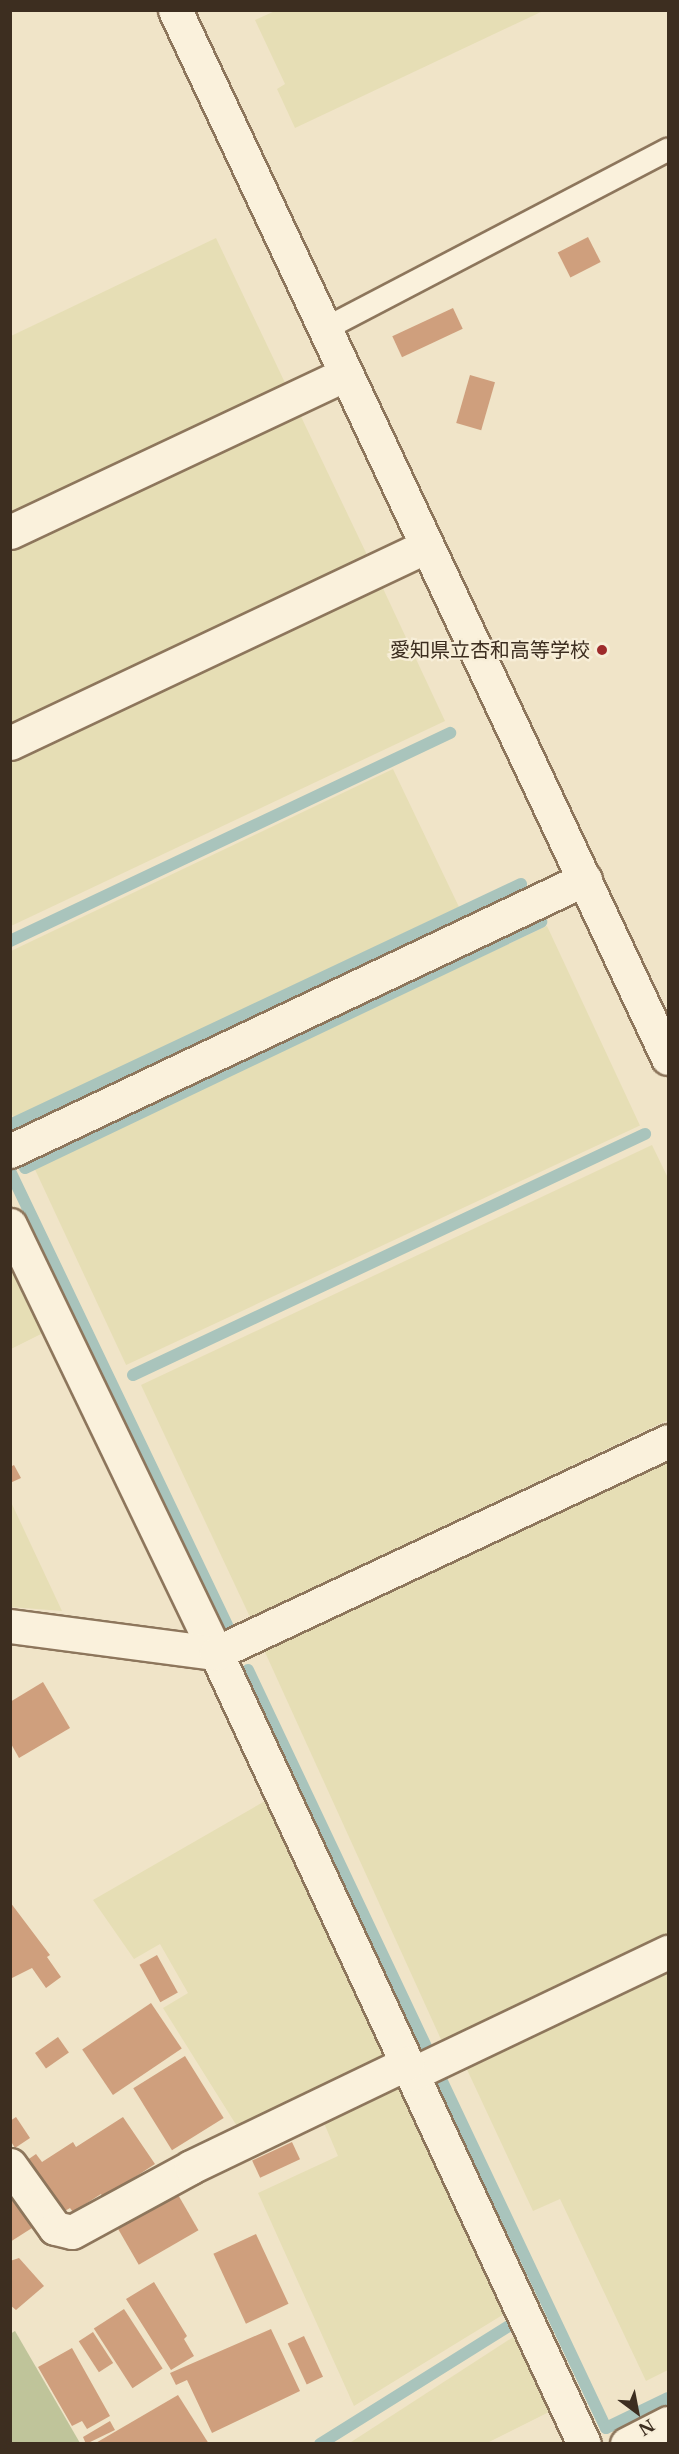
<!DOCTYPE html>
<meta charset="utf-8">
<style>
body{margin:0}
#map{position:relative;width:679px;height:2454px;overflow:hidden;background:#f0e4c8;font-family:"Libre Baskerville","Noto Sans JP",serif}
div>[style]{position:absolute}
[style*='--x']{left:calc(var(--x)*1px);top:calc(var(--y)*1px);width:calc(var(--w)*1px);rotate:calc(var(--a)*1deg)}
.farmland>*{inset:0;background:#e6deb5;transform-origin:0 0}
.cemetery>*{inset:0;background:#bfc49a}
.stream>*{height:12px;margin:-6px;padding:0 6px;transform-origin:6px;border-radius:6px;background:#a9c4bc}
.building>*{inset:0;background:#cf9f7d;transform-origin:0 0}
.roads{filter:drop-shadow(2px 0 #8d765c) drop-shadow(-2px 0 #8d765c) drop-shadow(0 2px #8d765c) drop-shadow(0 -2px #8d765c)}
.service>*{height:22px;margin:-11px;padding:0 11px;transform-origin:11px;border-radius:11px;background:#faf1dc}
.minor>*{height:33px;margin:-16.5px;padding:0 16.5px;transform-origin:16.5px;border-radius:16.5px;background:#faf1dc}
.tertiary>*{height:33px;margin:-16.5px;padding:0 16.5px;transform-origin:16.5px;border-radius:16.5px;background:#faf1dc}
.dots>*{width:16px;height:16px;translate:-50% -50%;box-sizing:border-box;border:3px solid #f7eed8;border-radius:50%}
span{translate:-50% -50%;white-space:nowrap;text-align:center;line-height:1.15;-webkit-text-stroke:4.5px #f7eed8;paint-order:stroke}
.poi-label{font-size:20px;color:#3d2e20}
.right{translate:-100% -50%;text-align:right}
.frame{position:absolute;inset:0;border:12px solid #3d2e20;pointer-events:none}
.north{position:absolute;left:607px;top:2382px;width:60px;height:60px;-webkit-text-stroke:4px #f7eed8;paint-order:stroke;rotate:148deg;font-size:16px;font-weight:700;line-height:24px;text-align:center;color:#3d2e20}
.north::after{content:'';display:block;margin:auto;width:21px;height:27px;background:#3d2e20;clip-path:polygon(50% 0,100% 100%,50% 72%,0 100%)}
</style>
<div id="map">
<div class="farmland">
<div style="clip-path:polygon(275px 11px,275px 10px,543px 11px,295px 128px,277px 89px,285px 84px,255px 20px)"></div>
<div style="clip-path:polygon(216px 238px,288px 389px,11px 521px,11px 336px)"></div>
<div style="clip-path:polygon(295px 404px,369px 559px,11px 730px,11px 539px)"></div>
<div style="clip-path:polygon(380px 582px,445px 721px,11px 926px,10px 756px)"></div>
<div style="clip-path:polygon(393px 769px,459px 907px,14px 1118px,10px 1111px,11px 951px)"></div>
<div style="left:547px;top:926px;width:220px;height:567px;rotate:65deg"></div>
<div style="clip-path:polygon(652px 1145px,668px 1178px,668px 1420px,250px 1617px,141px 1385px)"></div>
<div style="clip-path:polygon(10px 1254px,47px 1331px,11px 1349px,10px 1349px)"></div>
<div style="clip-path:polygon(668px 1460px,668px 1940px,444px 2046px,264px 1650px)"></div>
<div style="clip-path:polygon(10px 1502px,11px 1502px,62px 1611px,11px 1607px)"></div>
<div style="clip-path:polygon(272px 1797px,386px 2044px,379px 2063px,240px 2131px,163px 2008px,188px 1993px,160px 1944px,134px 1959px,93px 1900px)"></div>
<div style="clip-path:polygon(668px 1964px,668px 2370px,646px 2381px,560px 2199px,533px 2211px,463px 2061px)"></div>
<div style="clip-path:polygon(388px 2086px,403px 2089px,509px 2311px,354px 2406px,258px 2193px,338px 2156px,321px 2116px)"></div>
<div style="clip-path:polygon(521px 2332px,557px 2408px,487px 2443px,348px 2444px)"></div>
</div>
<div class="cemetery">
<div style="clip-path:polygon(15px 2331px,80px 2443px,11px 2443px,10px 2334px)"></div>
</div>
<div class="stream">
<div style="--x:10;--y:941;--w:487;--a:-25.3"></div>
<div style="--x:10;--y:1125;--w:565;--a:-25.25"></div>
<div style="--x:25;--y:1168;--w:572;--a:-25.49"></div>
<div style="--x:10;--y:1171;--w:503;--a:64.45"></div>
<div style="--x:133;--y:1375;--w:566;--a:-25.21"></div>
<div style="--x:248;--y:1670;--w:416;--a:64.7"></div>
<div style="--x:440;--y:2077;--w:388;--a:64.7"></div>
<div style="--x:606;--y:2428;--w:69;--a:-25.8"></div>
<div style="--x:320;--y:2444;--w:229;--a:-32"></div>
</div>
<div class="building">
<div style="left:588px;top:237px;width:28px;height:34px;rotate:63deg"></div>
<div style="left:453px;top:308px;width:23px;height:67px;rotate:65deg"></div>
<div style="left:470px;top:375px;width:26px;height:50px;rotate:16deg"></div>
<div style="clip-path:polygon(14px 1465px,21px 1478px,10px 1483px,10px 1467px)"></div>
<div style="clip-path:polygon(43px 1682px,70px 1728px,19px 1758px,10px 1742px,10px 1702px)"></div>
<div style="clip-path:polygon(10px 1902px,50px 1955px,47px 1957px,61px 1977px,46px 1988px,32px 1968px,10px 1979px)"></div>
<div style="left:157px;top:1955px;width:43px;height:20px;rotate:61deg"></div>
<div style="left:151px;top:2003px;width:55px;height:83px;rotate:56deg"></div>
<div style="left:58px;top:2037px;width:19px;height:28px;rotate:55deg"></div>
<div style="left:185px;top:2056px;width:73px;height:61px;rotate:58deg"></div>
<div style="clip-path:polygon(16px 2117px,30px 2138px,15px 2148px,10px 2140px,10px 2121px)"></div>
<div style="clip-path:polygon(123px 2117px,155px 2164px,103px 2198px,101px 2194px,73px 2212px,70px 2208px,58px 2215px,23px 2163px,36px 2154px,42px 2162px,73px 2142px,76px 2147px)"></div>
<div style="left:292px;top:2142px;width:19px;height:44px;rotate:65deg"></div>
<div style="left:177px;top:2193px;width:43px;height:69px;rotate:60deg"></div>
<div style="clip-path:polygon(10px 2195px,32px 2228px,10px 2242px)"></div>
<div style="left:256px;top:2234px;width:77px;height:47px;rotate:65deg"></div>
<div style="clip-path:polygon(19px 2258px,44px 2286px,16px 2310px,10px 2305px,10px 2261px)"></div>
<div style="clip-path:polygon(154px 2282px,187px 2336px,184px 2339px,194px 2356px,171px 2370px,126px 2299px)"></div>
<div style="left:124px;top:2309px;width:71px;height:36px;rotate:57deg"></div>
<div style="clip-path:polygon(271px 2329px,300px 2391px,212px 2433px,187px 2380px,176px 2385px,170px 2373px)"></div>
<div style="left:93px;top:2332px;width:37px;height:17px;rotate:57deg"></div>
<div style="left:304px;top:2336px;width:45px;height:18px;rotate:65deg"></div>
<div style="clip-path:polygon(72px 2348px,110px 2416px,87px 2429px,82px 2421px,72px 2426px,38px 2367px)"></div>
<div style="clip-path:polygon(178px 2395px,209px 2444px,94px 2444px)"></div>
<div style="clip-path:polygon(110px 2421px,115px 2430px,86px 2444px,83px 2437px)"></div>
</div>
<div class="roads">
<div class="service">
<div style="--x:325;--y:329;--w:387;--a:-27.6"></div>
</div>
<div class="minor">
<div style="--x:10;--y:532;--w:371;--a:-25.2"></div>
<div style="--x:10;--y:743;--w:461;--a:-25.3"></div>
<div style="--x:10;--y:1151;--w:636;--a:-25.32"></div>
<div style="--x:10;--y:1225;--w:475;--a:64.3"></div>
<div style="--x:216;--y:1653;--w:872;--a:65.05"></div>
<div style="--x:10;--y:1626;--w:208;--a:7.5"></div>
<div style="--x:216;--y:1653;--w:499;--a:-25.1"></div>
<div style="--x:412;--y:2074;--w:284;--a:-25.5"></div>
<div style="--x:10;--y:2165;--w:77;--a:54.5"></div>
<div style="--x:55;--y:2228;--w:17;--a:13"></div>
<div style="--x:72;--y:2232;--w:136;--a:-28.6"></div>
<div style="--x:191;--y:2167;--w:240;--a:-25.7"></div>
<div style="--x:627;--y:2444;--w:46;--a:-27.1"></div>
</div>
<div class="tertiary">
<div style="--x:175;--y:10;--w:1158;--a:64.81"></div>
</div>
</div>
<div class="dots">
<div style="left:602px;top:650px;background:#9e2a2b"></div>
</div>
<div class="poi-label">
<span class="right" style="left:590px;top:650px">愛知県立杏和高等学校</span>
</div>
<div class="frame"></div>
<div class="north">N</div>
</div>
